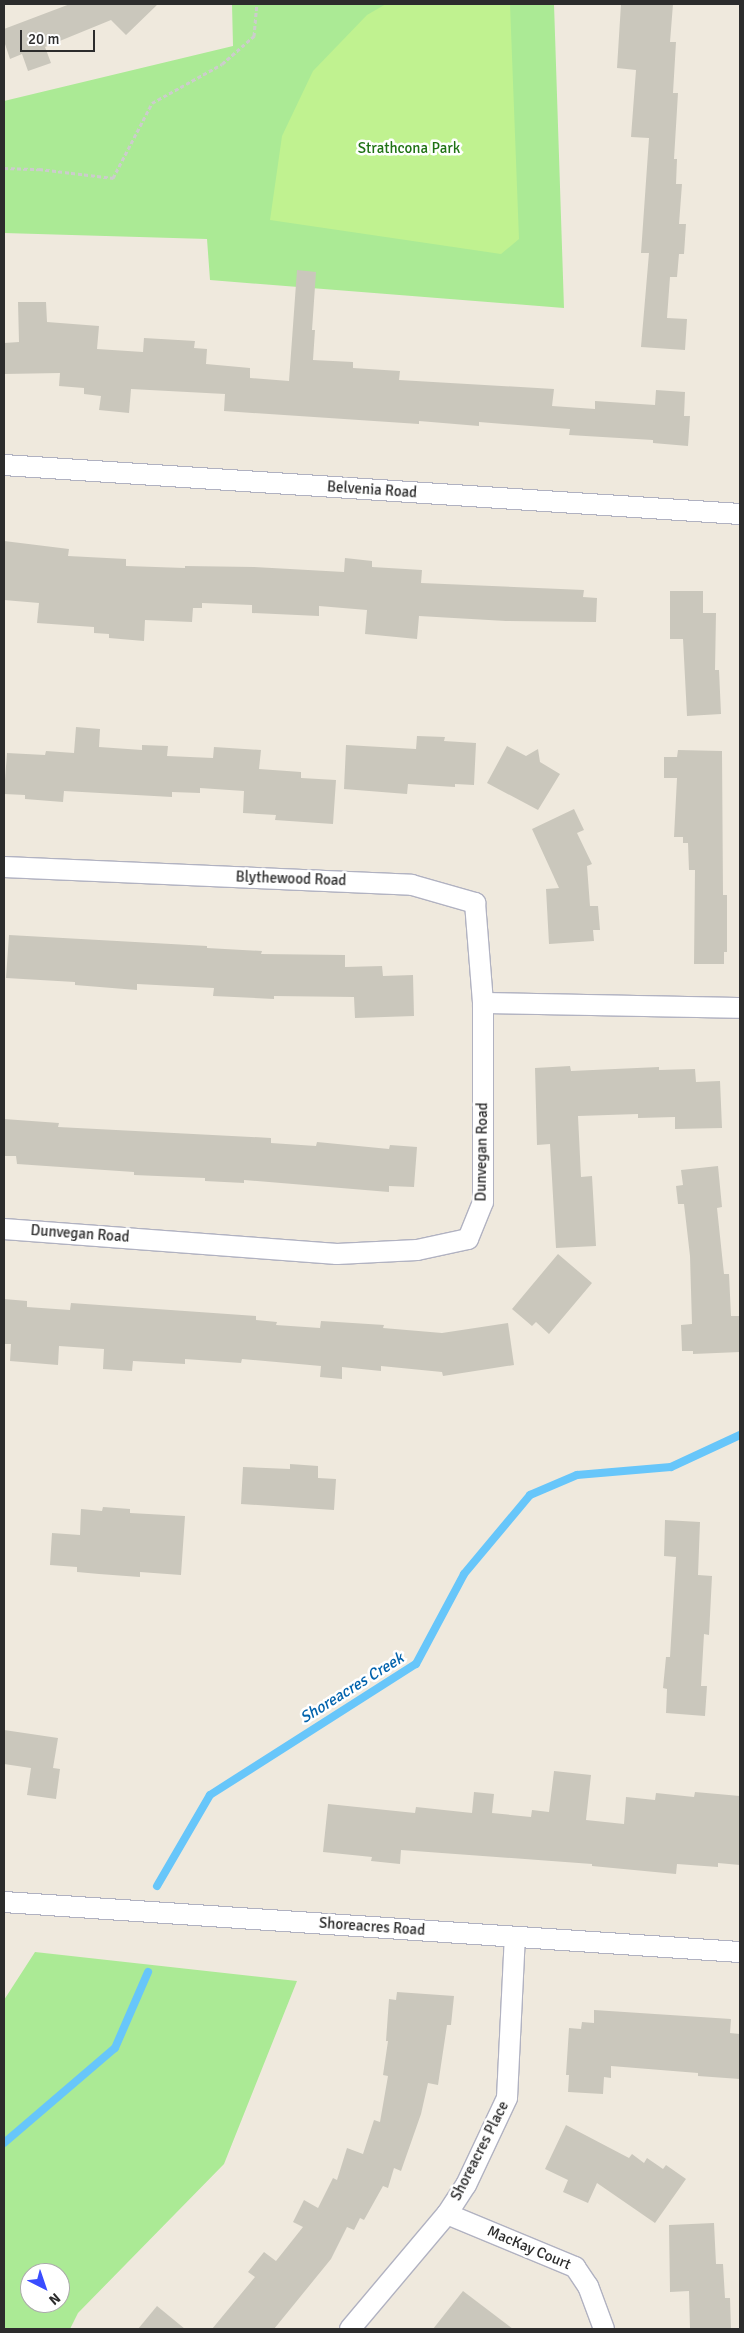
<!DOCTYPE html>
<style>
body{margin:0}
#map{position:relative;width:744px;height:2333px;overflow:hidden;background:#efe9dd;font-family:Signika,sans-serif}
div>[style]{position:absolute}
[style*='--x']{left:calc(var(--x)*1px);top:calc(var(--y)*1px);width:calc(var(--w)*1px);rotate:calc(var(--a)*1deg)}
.green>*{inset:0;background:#abea95}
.pitch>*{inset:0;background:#c0f290}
.stream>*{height:8px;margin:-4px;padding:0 4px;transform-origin:4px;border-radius:4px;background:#67c6fa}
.building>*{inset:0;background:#cac7bc}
.path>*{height:3px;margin-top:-1.5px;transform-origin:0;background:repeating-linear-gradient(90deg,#ccc 0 4px,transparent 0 6.5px)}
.roads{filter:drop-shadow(1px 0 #b1b2c1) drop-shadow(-1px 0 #b1b2c1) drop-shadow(0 1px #b1b2c1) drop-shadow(0 -1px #b1b2c1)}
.street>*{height:20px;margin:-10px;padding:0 10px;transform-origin:10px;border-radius:10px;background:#fff}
span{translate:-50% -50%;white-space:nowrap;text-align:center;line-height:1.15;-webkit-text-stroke:5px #fff;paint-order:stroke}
.park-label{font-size:15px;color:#1f7214}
.street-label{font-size:15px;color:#2c2c2c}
.water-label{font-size:16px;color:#0162ac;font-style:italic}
.frame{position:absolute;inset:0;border:5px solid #2c2c2c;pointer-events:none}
.north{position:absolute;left:20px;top:2263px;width:50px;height:50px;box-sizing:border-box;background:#fff;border:1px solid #ababab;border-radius:50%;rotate:139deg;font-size:14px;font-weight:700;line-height:20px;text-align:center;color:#2c2c2c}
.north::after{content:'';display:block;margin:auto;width:18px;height:22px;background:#3a4dff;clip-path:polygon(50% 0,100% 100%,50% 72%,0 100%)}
.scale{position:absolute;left:20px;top:30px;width:75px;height:22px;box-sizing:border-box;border:2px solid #2c2c2c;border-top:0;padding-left:6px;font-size:15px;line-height:18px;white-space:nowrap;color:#2c2c2c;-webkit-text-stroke:4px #fff;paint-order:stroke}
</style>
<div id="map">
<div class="green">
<div style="clip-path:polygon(232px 4px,554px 4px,564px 308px,210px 280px,207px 239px,4px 233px,4px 101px,233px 46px)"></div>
<div style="clip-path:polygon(evenodd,35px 1952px,297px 1981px,224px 2164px,78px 2313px,70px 2329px,4px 2329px,4px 2000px,35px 1952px,30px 2273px,60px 2273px,60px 2303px,30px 2303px,30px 2273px)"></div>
</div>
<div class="pitch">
<div style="clip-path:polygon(386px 4px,510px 4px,519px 239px,501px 254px,270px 220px,282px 136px,313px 71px,367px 15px)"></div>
</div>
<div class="stream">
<div style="--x:157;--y:1886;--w:105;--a:-59.8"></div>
<div style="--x:210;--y:1795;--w:244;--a:-32.5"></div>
<div style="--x:416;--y:1664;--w:102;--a:-61.9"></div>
<div style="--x:464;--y:1574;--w:103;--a:-50.1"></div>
<div style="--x:530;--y:1495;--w:51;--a:-23.1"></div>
<div style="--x:577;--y:1475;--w:94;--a:-4.9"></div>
<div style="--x:671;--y:1467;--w:76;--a:-24.9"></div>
<div style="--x:4;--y:2143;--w:146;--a:-40.6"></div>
<div style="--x:115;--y:2048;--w:83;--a:-66.5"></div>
</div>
<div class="building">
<div style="clip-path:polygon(70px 4px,158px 4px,126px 35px,111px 20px,45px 47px,51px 63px,28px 71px,22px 54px,10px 59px,4px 41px,4px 29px)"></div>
<div style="clip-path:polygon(621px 4px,673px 4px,670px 42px,676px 42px,673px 93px,678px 93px,674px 159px,677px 159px,676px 184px,682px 184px,679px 224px,686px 224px,684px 254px,679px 254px,677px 277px,670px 277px,667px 318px,687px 319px,685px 350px,641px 347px,649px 253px,641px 253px,649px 138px,631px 137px,636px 70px,617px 68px)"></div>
<div style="clip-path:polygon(297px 270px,316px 272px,312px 330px,315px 330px,313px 360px,353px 362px,353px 368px,400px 371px,399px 380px,554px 389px,552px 406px,595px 409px,595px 401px,655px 405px,656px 390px,685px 392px,684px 416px,690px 416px,688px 446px,653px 443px,653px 440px,569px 435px,570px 429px,479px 422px,479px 426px,419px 421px,419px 424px,224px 411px,225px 394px,131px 389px,129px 413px,99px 410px,101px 396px,84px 394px,84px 388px,59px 386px,60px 373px,4px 374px,4px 343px,19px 342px,18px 302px,46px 302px,47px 322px,99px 326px,97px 349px,143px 352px,144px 338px,195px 341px,194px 348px,207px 349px,206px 364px,250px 368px,250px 378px,289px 381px)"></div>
<div style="clip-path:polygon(4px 541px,69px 549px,68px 556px,126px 559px,126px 566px,185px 568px,185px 566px,254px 567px,344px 572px,345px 558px,372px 561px,372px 567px,422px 570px,421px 583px,584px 590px,583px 597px,597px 598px,596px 622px,506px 621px,419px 616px,417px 639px,365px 634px,367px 610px,319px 606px,319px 616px,252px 613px,252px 605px,202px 603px,202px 608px,193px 608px,192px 622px,145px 620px,144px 641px,109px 638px,109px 634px,94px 633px,94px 627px,37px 623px,39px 603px,4px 600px)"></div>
<div style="clip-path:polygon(670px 591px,703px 591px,703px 613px,716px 613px,715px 670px,719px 670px,721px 714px,687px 716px,683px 639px,670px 639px)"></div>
<div style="clip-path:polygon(76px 727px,100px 729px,99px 747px,142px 750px,142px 745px,168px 746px,167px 756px,213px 758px,214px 747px,261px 750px,259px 769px,301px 772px,301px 778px,336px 780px,333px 824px,275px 820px,276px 815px,243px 813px,244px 791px,200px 788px,200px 793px,172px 792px,172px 797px,64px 791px,63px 802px,25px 799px,25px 795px,4px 794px,7px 753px,45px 755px,46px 751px,74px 753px)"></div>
<div style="clip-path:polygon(417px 736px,445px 737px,444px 741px,476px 743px,474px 785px,455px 784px,455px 787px,408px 784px,407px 794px,344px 789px,346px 745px,416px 749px)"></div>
<div style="clip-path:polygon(507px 746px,526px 756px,538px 749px,540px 762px,560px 774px,538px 810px,487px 783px)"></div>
<div style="clip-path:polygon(678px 750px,722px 751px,723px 895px,727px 895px,727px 952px,724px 952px,724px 964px,694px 964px,695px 870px,689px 870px,688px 843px,683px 843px,683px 837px,674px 837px,677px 778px,664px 778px,664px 757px,677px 757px)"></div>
<div style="clip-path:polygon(574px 809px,584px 830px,577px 833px,592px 864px,587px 866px,590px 906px,598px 906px,600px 930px,593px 930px,594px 941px,549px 944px,546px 889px,559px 888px,532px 829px)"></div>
<div style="clip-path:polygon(9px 935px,207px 946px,207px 948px,262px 951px,261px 954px,345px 955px,345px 967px,382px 966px,383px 976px,413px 975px,414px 1016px,355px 1018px,354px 997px,274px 996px,274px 999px,213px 996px,214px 988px,137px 984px,137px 990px,75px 985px,75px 982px,6px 978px)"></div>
<div style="clip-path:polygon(570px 1066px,571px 1071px,659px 1067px,659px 1070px,695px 1069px,696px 1082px,720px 1081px,722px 1128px,675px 1129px,675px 1117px,638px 1118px,638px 1114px,578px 1116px,581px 1177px,592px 1176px,596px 1246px,556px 1248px,550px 1144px,537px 1145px,535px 1068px)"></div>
<div style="clip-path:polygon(4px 1119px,59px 1123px,58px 1127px,271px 1138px,271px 1143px,316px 1146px,317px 1142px,389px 1149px,390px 1145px,417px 1147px,414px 1187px,389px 1186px,389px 1192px,244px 1180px,244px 1183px,205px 1181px,205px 1178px,134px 1175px,134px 1172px,17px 1164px,16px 1156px,4px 1156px)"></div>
<div style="clip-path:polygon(718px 1166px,722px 1207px,717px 1208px,724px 1274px,729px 1274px,731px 1316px,740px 1316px,740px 1352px,693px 1354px,693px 1351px,682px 1351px,681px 1325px,692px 1324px,690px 1256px,684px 1204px,678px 1204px,676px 1186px,683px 1185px,681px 1170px)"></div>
<div style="clip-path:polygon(558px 1254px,592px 1283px,549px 1334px,536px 1322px,532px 1326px,512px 1309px)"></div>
<div style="clip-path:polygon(4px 1299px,27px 1301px,27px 1307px,70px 1310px,71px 1303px,256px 1316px,256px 1320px,277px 1322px,276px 1325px,320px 1328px,321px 1321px,384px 1325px,383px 1328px,442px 1333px,508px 1323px,514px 1365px,443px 1376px,442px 1372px,381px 1366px,381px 1371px,342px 1367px,342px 1379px,320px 1377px,321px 1366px,242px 1359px,241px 1363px,185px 1359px,185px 1364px,133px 1361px,132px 1371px,103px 1369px,104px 1349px,59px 1346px,58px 1365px,10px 1361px,11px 1344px,4px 1344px)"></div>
<div style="clip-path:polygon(290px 1464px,318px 1466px,318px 1478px,336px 1479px,334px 1510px,241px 1504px,243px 1467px,290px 1469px)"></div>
<div style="clip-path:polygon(103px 1507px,130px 1509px,130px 1513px,185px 1516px,181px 1575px,140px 1572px,140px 1577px,99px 1574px,77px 1572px,77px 1567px,50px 1565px,52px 1533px,80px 1535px,81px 1509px,102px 1511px)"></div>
<div style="clip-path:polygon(665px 1520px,700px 1522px,698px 1575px,712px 1576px,709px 1635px,704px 1634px,701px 1686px,707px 1686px,705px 1716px,666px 1713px,667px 1689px,663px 1688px,666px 1657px,670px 1657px,676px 1557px,664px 1556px)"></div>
<div style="clip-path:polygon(4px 1730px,58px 1738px,53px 1768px,60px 1769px,56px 1799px,27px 1795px,31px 1768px,4px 1764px)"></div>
<div style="clip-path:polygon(554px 1771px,591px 1775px,586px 1820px,624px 1824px,626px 1797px,655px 1800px,656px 1793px,694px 1797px,695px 1792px,740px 1796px,740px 1865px,718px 1863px,718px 1867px,677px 1864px,676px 1874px,592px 1866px,592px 1864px,401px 1850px,400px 1864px,371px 1861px,372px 1857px,323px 1852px,328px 1804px,415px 1813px,416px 1807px,472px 1813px,474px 1792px,494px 1794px,492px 1813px,531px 1817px,532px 1810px,549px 1812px)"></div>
<div style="clip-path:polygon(397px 1992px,454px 1996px,451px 2025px,447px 2025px,438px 2085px,428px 2083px,421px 2114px,401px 2171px,394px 2168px,388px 2188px,383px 2186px,364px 2220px,360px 2218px,354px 2230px,347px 2227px,331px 2259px,274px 2329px,212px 2329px,255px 2277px,248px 2272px,264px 2252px,276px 2261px,303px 2227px,293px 2222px,304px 2200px,318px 2208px,333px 2178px,337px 2180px,347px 2148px,363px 2154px,374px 2120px,380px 2122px,388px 2076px,383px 2075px,388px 2041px,386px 2041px,389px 1999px,396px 2000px)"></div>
<div style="clip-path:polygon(594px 2010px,731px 2019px,730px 2033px,740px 2034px,740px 2079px,698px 2076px,698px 2073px,611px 2066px,611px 2078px,604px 2077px,603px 2094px,568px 2092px,569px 2075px,566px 2075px,569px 2028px,581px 2029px,582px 2022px,594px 2023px)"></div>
<div style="clip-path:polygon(566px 2125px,629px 2158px,632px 2154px,644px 2163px,647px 2158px,663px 2169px,666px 2165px,686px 2179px,655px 2223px,597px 2183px,588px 2203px,563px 2192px,568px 2180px,545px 2169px)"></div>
<div style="clip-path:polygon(714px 2223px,716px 2264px,723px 2264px,725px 2298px,730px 2298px,731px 2329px,690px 2329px,689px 2291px,670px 2292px,669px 2225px)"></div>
<div style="clip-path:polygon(463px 2291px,513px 2329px,433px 2329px)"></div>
<div style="clip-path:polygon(157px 2306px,185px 2329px,138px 2329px)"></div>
</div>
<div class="path">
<div style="--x:4;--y:168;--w:35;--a:2"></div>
<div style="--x:39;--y:169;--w:75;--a:6.9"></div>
<div style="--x:113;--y:178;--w:85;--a:-62.5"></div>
<div style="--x:152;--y:103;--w:80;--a:-29.1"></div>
<div style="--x:222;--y:64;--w:43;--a:-41.2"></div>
<div style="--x:254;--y:36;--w:32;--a:-85"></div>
</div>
<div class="roads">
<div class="street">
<div style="--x:4;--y:465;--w:738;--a:3.81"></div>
<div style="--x:4;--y:867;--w:408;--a:2.5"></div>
<div style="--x:412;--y:885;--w:66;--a:15.9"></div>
<div style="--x:475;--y:903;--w:100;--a:85.4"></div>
<div style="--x:483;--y:1003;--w:199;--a:90"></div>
<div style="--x:483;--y:1202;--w:40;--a:112"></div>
<div style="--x:468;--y:1239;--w:52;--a:167.8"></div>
<div style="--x:417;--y:1250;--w:80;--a:177.1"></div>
<div style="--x:337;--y:1254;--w:334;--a:-175.7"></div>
<div style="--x:483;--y:1003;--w:257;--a:1.1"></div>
<div style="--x:4;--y:1902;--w:738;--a:3.89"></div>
<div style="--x:447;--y:2214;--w:139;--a:22.5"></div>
<div style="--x:575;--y:2267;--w:23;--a:56"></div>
<div style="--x:588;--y:2286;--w:46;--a:69.6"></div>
<div style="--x:350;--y:2329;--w:150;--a:-49.9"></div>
<div style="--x:447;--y:2214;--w:35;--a:-57"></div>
<div style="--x:466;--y:2185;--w:96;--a:-64.8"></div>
<div style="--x:507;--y:2098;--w:161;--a:-87.2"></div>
</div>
</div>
<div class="park-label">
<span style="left:409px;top:149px">Strathcona Park</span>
</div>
<div class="street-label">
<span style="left:372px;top:490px;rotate:4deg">Belvenia Road</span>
<span style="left:291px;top:879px;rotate:2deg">Blythewood Road</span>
<span style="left:482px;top:1152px;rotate:-89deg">Dunvegan Road</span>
<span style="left:80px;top:1234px;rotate:4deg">Dunvegan Road</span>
<span style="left:372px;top:1927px;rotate:4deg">Shoreacres Road</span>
<span style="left:480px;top:2151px;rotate:-63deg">Shoreacres Place</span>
<span style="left:529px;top:2248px;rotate:23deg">MacKay Court</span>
</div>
<div class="water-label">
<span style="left:352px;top:1688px;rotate:-32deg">Shoreacres Creek</span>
</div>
<div class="frame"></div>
<div class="north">N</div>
<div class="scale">20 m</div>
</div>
